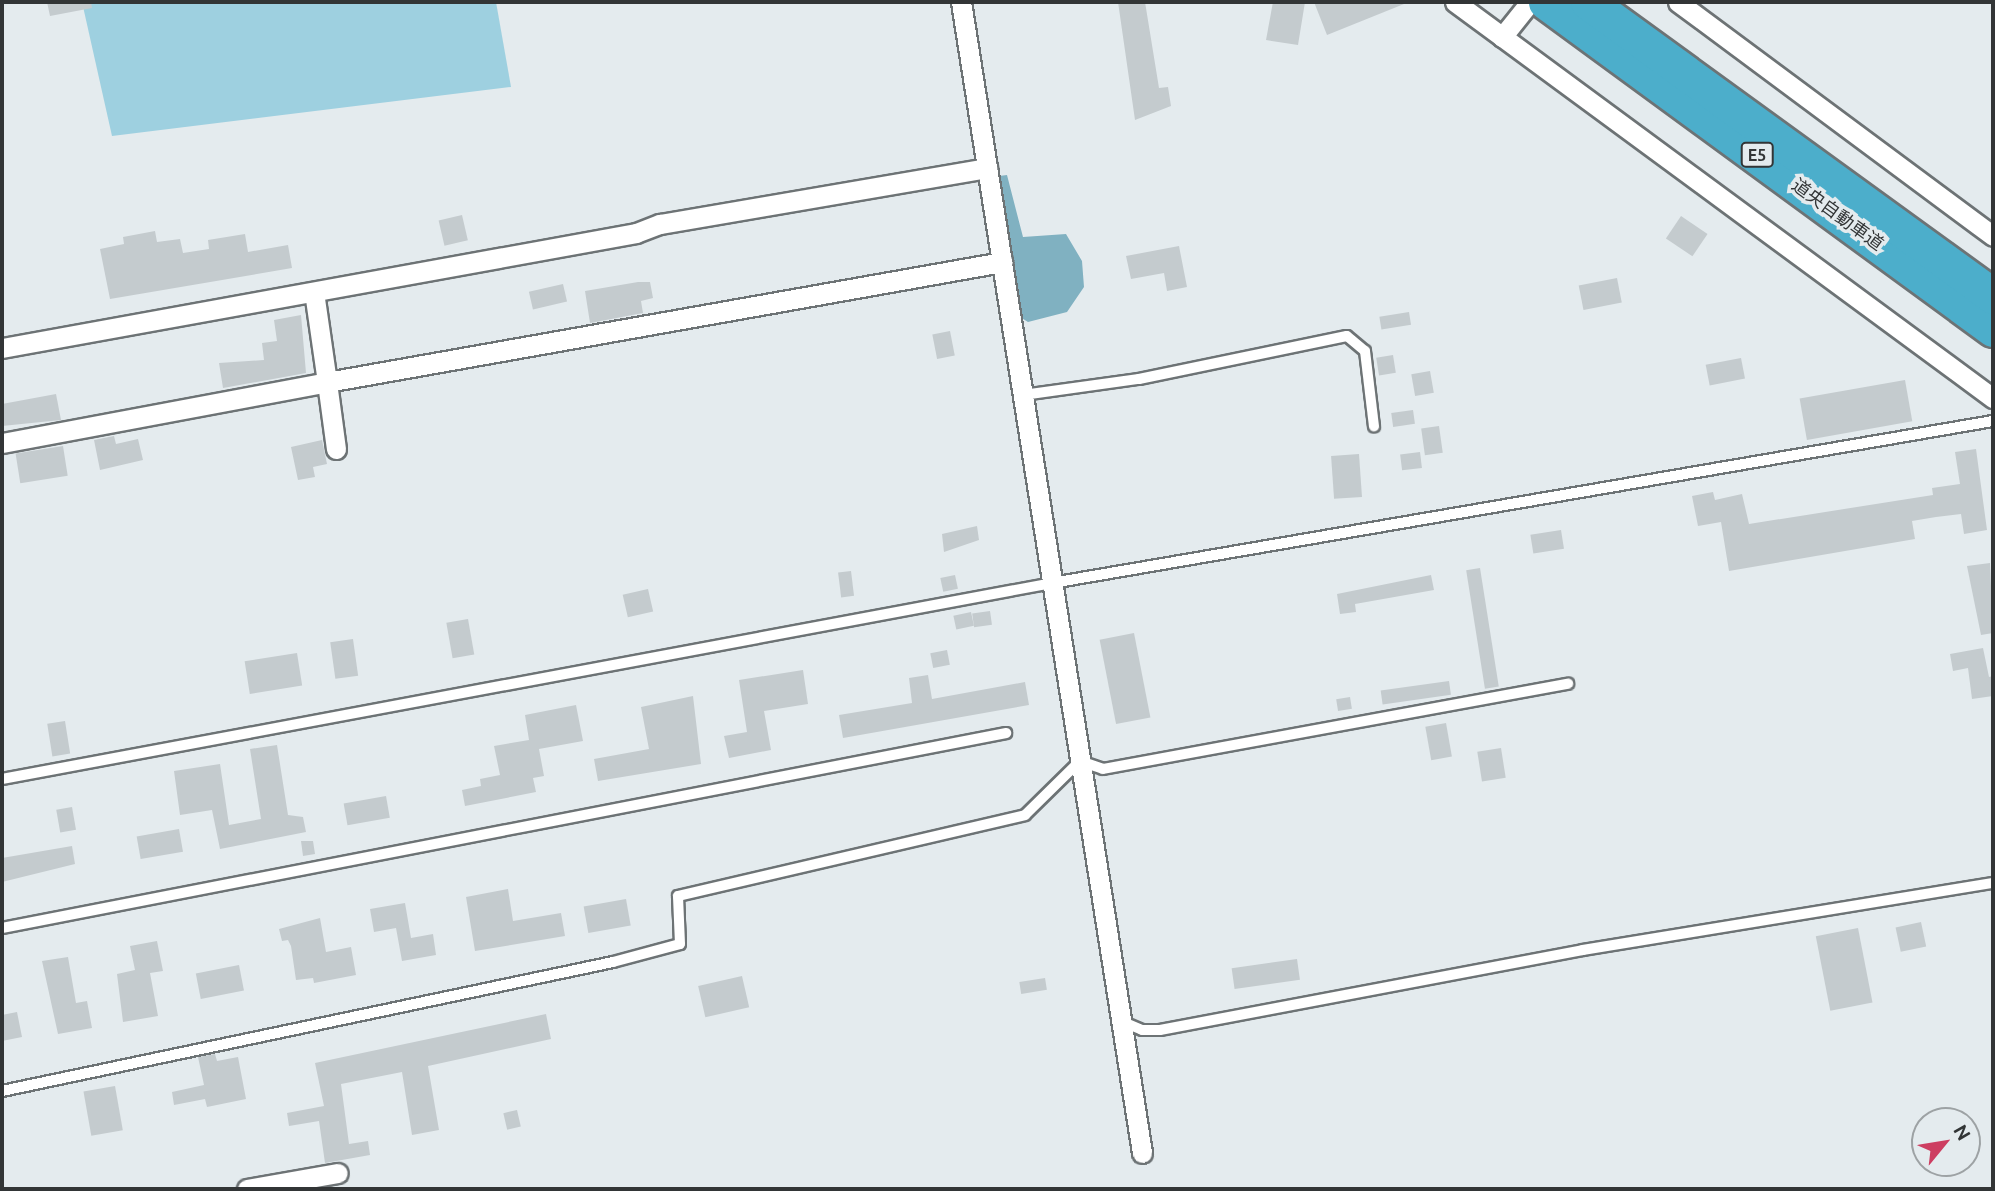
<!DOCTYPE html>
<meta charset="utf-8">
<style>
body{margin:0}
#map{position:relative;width:1995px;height:1191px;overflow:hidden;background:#e4ebee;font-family:Ubuntu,"Noto Sans JP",sans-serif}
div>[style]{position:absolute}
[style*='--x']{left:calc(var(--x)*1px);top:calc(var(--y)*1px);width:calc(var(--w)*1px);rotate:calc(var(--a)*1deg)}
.green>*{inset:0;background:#9ed0e0}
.forest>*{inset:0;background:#80b1c1}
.building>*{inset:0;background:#c4cbce;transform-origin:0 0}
.roads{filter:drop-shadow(2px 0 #6d7375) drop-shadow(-2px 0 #6d7375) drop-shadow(0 2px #6d7375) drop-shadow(0 -2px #6d7375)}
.service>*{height:10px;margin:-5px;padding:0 5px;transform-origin:5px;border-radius:5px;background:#fff}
.minor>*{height:19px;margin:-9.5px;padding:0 9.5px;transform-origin:9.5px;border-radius:9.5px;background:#fff}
.motorway>*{height:35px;margin:-17.5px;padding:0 17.5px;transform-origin:17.5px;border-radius:17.5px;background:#4caecb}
span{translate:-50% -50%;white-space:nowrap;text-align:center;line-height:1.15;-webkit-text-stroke:7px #e4ebee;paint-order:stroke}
.shield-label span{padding:2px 5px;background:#e4ebee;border:2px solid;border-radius:5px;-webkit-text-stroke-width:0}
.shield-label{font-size:16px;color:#323536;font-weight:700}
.street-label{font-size:18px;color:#323536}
.frame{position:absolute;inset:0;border:4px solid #323536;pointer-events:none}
.north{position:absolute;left:1911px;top:1107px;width:70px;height:70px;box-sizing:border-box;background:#e4ebee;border:2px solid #9da2a4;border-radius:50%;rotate:60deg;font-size:19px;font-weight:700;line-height:28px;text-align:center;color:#323536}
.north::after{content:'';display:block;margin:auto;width:24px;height:32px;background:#cd3e61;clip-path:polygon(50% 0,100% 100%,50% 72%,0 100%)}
</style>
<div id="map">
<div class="green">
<div style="clip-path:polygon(82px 2px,496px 2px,511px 87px,112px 136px)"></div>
</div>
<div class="forest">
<div style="clip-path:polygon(1007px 175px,1023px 237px,1066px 234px,1082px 261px,1084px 287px,1067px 312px,1028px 322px,1020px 317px,999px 176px)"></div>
</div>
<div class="building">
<div style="clip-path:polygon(47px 2px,91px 2px,92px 8px,50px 16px)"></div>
<div style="clip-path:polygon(1118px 2px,1145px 2px,1159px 88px,1168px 87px,1171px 106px,1135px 120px)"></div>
<div style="clip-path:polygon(1273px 2px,1305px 2px,1298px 45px,1266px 40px)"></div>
<div style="clip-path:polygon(1314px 2px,1409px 2px,1327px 35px)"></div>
<div style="left:462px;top:215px;width:26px;height:24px;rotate:77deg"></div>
<div style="left:1681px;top:216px;width:32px;height:27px;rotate:34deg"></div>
<div style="clip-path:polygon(155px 231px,157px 242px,180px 239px,183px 253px,209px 249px,208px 240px,245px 234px,248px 252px,288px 245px,292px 268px,110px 299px,100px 249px,124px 244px,123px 237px)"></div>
<div style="clip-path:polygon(1179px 246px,1187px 287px,1167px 291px,1164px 273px,1131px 279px,1126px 256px)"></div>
<div style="left:1617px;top:278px;width:25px;height:39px;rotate:79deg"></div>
<div style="clip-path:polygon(638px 282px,650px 282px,653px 298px,641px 301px,643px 313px,590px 323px,585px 291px)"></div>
<div style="left:563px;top:284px;width:18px;height:35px;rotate:77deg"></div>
<div style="left:1409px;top:312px;width:13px;height:30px;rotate:81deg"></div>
<div style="clip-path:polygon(301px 315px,306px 373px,223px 388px,219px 363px,264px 360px,262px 343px,277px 341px,274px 320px)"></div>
<div style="left:950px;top:331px;width:25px;height:18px;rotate:79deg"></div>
<div style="left:1393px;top:355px;width:18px;height:17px;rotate:81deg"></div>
<div style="left:1741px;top:358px;width:21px;height:36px;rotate:79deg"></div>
<div style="left:1430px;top:371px;width:22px;height:19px;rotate:80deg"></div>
<div style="left:1905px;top:380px;width:42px;height:107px;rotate:80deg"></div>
<div style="clip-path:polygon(56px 394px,61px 420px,2px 426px,2px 404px)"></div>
<div style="left:1413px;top:410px;width:14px;height:22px;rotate:82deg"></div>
<div style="left:1439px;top:426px;width:27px;height:18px;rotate:82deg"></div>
<div style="clip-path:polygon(114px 436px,116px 444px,138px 439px,143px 460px,100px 470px,94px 440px)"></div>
<div style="clip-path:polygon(322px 440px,327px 464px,313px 467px,315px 477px,298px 480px,291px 447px)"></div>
<div style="left:63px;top:446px;width:30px;height:48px;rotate:81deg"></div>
<div style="clip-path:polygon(1976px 449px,1987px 530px,1964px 534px,1961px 514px,1936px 517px,1912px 521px,1915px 539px,1729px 571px,1721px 522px,1698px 526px,1692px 496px,1713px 492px,1715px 500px,1742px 494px,1749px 524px,1933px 495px,1932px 488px,1960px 484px,1955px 452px)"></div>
<div style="left:1420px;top:452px;width:16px;height:20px;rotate:83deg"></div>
<div style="left:1359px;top:454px;width:43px;height:28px;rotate:86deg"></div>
<div style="clip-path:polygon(977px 526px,979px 540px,944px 552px,942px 534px)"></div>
<div style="left:1561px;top:530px;width:19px;height:31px;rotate:81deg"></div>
<div style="clip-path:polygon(1990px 563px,1993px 633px,1981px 635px,1967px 566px)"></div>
<div style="left:1480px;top:568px;width:120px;height:14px;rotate:81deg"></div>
<div style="left:851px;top:571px;width:25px;height:13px;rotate:83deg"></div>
<div style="left:955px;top:575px;width:14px;height:15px;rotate:78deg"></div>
<div style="clip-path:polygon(1431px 575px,1434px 590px,1355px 604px,1356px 612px,1340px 614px,1337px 594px)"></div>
<div style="left:648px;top:589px;width:23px;height:26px;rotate:77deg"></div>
<div style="left:990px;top:611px;width:14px;height:18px;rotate:82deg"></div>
<div style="left:971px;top:612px;width:14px;height:18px;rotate:78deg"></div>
<div style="left:468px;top:619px;width:36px;height:22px;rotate:80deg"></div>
<div style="left:1134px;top:633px;width:86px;height:35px;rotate:79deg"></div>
<div style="left:353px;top:639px;width:37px;height:23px;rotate:82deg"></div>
<div style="clip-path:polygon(1983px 648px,1989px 677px,1993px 676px,1993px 696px,1972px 699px,1968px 668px,1953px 671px,1950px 654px)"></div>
<div style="left:947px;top:650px;width:15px;height:17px;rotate:79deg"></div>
<div style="left:297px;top:653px;width:33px;height:53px;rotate:81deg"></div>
<div style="clip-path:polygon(803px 670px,808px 704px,764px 711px,771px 750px,729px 758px,724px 736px,747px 732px,739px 680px)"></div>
<div style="clip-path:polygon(928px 675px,932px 699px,1025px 682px,1029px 705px,843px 738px,839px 715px,912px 703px,909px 678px)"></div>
<div style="left:1449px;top:681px;width:14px;height:69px;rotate:82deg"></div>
<div style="clip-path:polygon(693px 696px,701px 764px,598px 781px,594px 759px,649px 749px,641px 707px)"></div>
<div style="left:1350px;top:697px;width:12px;height:14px;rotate:81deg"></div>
<div style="clip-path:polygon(576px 705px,583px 741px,539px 749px,544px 776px,533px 778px,536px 792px,465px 806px,462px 790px,481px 786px,480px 779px,500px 775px,494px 746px,529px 740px,525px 715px)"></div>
<div style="left:65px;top:721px;width:33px;height:18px;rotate:81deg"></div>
<div style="left:1446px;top:723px;width:34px;height:21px;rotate:80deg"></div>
<div style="clip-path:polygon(277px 745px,288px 815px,303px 817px,306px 832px,220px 849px,212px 810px,180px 815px,174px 771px,220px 764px,229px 825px,261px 819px,250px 749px)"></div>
<div style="left:1501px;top:748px;width:30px;height:24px;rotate:81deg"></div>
<div style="left:386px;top:796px;width:22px;height:43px;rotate:80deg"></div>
<div style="left:72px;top:807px;width:23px;height:16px;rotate:80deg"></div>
<div style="left:179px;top:829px;width:23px;height:43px;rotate:80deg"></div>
<div style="clip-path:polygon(301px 841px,313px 841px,315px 854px,303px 856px)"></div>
<div style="clip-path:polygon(72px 846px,75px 864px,2px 882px,2px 858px)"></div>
<div style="clip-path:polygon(508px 889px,513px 921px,561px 913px,565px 936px,475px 951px,466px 897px)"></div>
<div style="left:626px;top:899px;width:27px;height:43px;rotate:80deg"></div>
<div style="clip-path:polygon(405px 903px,411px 938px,433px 934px,436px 955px,402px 961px,396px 928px,374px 932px,370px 909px)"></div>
<div style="clip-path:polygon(320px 918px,326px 952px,351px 947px,356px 975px,314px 983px,313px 978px,296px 980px,291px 946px,288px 940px,282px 941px,279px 929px)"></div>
<div style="left:1921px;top:922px;width:25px;height:26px;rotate:78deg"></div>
<div style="left:1858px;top:928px;width:76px;height:43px;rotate:79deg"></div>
<div style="clip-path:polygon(157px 941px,163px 971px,150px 973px,158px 1016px,123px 1022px,117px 974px,135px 970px,130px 946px)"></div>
<div style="clip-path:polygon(68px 957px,76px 1003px,87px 1001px,92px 1028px,58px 1034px,42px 961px)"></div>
<div style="left:1297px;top:959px;width:21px;height:66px;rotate:82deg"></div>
<div style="left:239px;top:965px;width:26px;height:44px;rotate:79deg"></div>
<div style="left:742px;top:976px;width:32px;height:45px;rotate:77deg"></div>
<div style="left:1045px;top:978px;width:12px;height:26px;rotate:81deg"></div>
<div style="clip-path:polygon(17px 1012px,22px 1037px,2px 1041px,2px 1015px)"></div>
<div style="clip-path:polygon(546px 1014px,551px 1039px,428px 1066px,439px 1130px,412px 1135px,402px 1072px,341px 1084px,349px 1144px,368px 1141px,370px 1155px,325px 1163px,319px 1121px,289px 1126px,287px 1113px,324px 1106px,315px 1063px)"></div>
<div style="clip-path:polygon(215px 1054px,217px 1061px,238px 1057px,246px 1099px,207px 1107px,205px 1099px,174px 1105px,172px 1092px,204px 1085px,198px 1057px)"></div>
<div style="left:115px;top:1086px;width:45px;height:32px;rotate:80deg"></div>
<div style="left:517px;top:1110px;width:17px;height:14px;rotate:77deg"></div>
</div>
<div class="roads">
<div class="service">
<div style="--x:1023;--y:395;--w:117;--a:-7.9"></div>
<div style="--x:1139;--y:379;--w:212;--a:-11.7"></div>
<div style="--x:1347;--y:336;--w:23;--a:40"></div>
<div style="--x:1365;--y:351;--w:76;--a:83.2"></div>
<div style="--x:2;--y:779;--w:1068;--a:-10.57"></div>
<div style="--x:1052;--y:583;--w:955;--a:-9.77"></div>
<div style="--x:2;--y:928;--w:1023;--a:-10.99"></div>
<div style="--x:1121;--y:1021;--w:23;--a:23"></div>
<div style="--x:1142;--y:1030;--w:18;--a:0"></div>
<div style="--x:1160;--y:1030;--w:430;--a:-10.7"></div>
<div style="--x:1583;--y:950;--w:415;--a:-9.3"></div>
<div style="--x:2;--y:1091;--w:624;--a:-11.92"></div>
<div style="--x:613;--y:962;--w:69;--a:-15"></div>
<div style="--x:680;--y:944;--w:48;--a:-92.4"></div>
<div style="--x:678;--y:896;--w:356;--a:-13.1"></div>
<div style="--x:1025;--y:815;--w:77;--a:-44.5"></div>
<div style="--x:1080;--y:761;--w:24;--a:19"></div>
<div style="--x:1103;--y:769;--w:473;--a:-10.4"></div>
</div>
<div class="minor">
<div style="--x:961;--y:2;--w:1165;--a:81.06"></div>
<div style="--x:1455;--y:2;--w:668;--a:36.36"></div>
<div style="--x:1678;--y:2;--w:392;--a:36.6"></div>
<div style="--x:1502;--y:37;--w:45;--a:-51.3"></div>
<div style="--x:2;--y:348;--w:644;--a:-10.28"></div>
<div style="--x:636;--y:233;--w:26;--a:-21"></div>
<div style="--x:660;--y:224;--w:332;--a:-9.7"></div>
<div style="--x:2;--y:443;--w:331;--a:-10.6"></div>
<div style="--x:327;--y:382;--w:91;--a:-98.2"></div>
<div style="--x:336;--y:449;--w:68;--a:-97.7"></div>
<div style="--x:327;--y:382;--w:686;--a:-10.08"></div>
<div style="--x:247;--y:1189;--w:92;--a:-10"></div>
</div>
<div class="motorway">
<div style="--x:1546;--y:2;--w:554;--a:36.19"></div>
<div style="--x:1588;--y:2;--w:500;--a:35.98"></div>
</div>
</div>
<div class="shield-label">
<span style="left:1757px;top:155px">E5</span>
</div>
<div class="street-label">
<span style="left:1838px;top:214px;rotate:36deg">道央自動車道</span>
</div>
<div class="frame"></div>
<div class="north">N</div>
</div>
